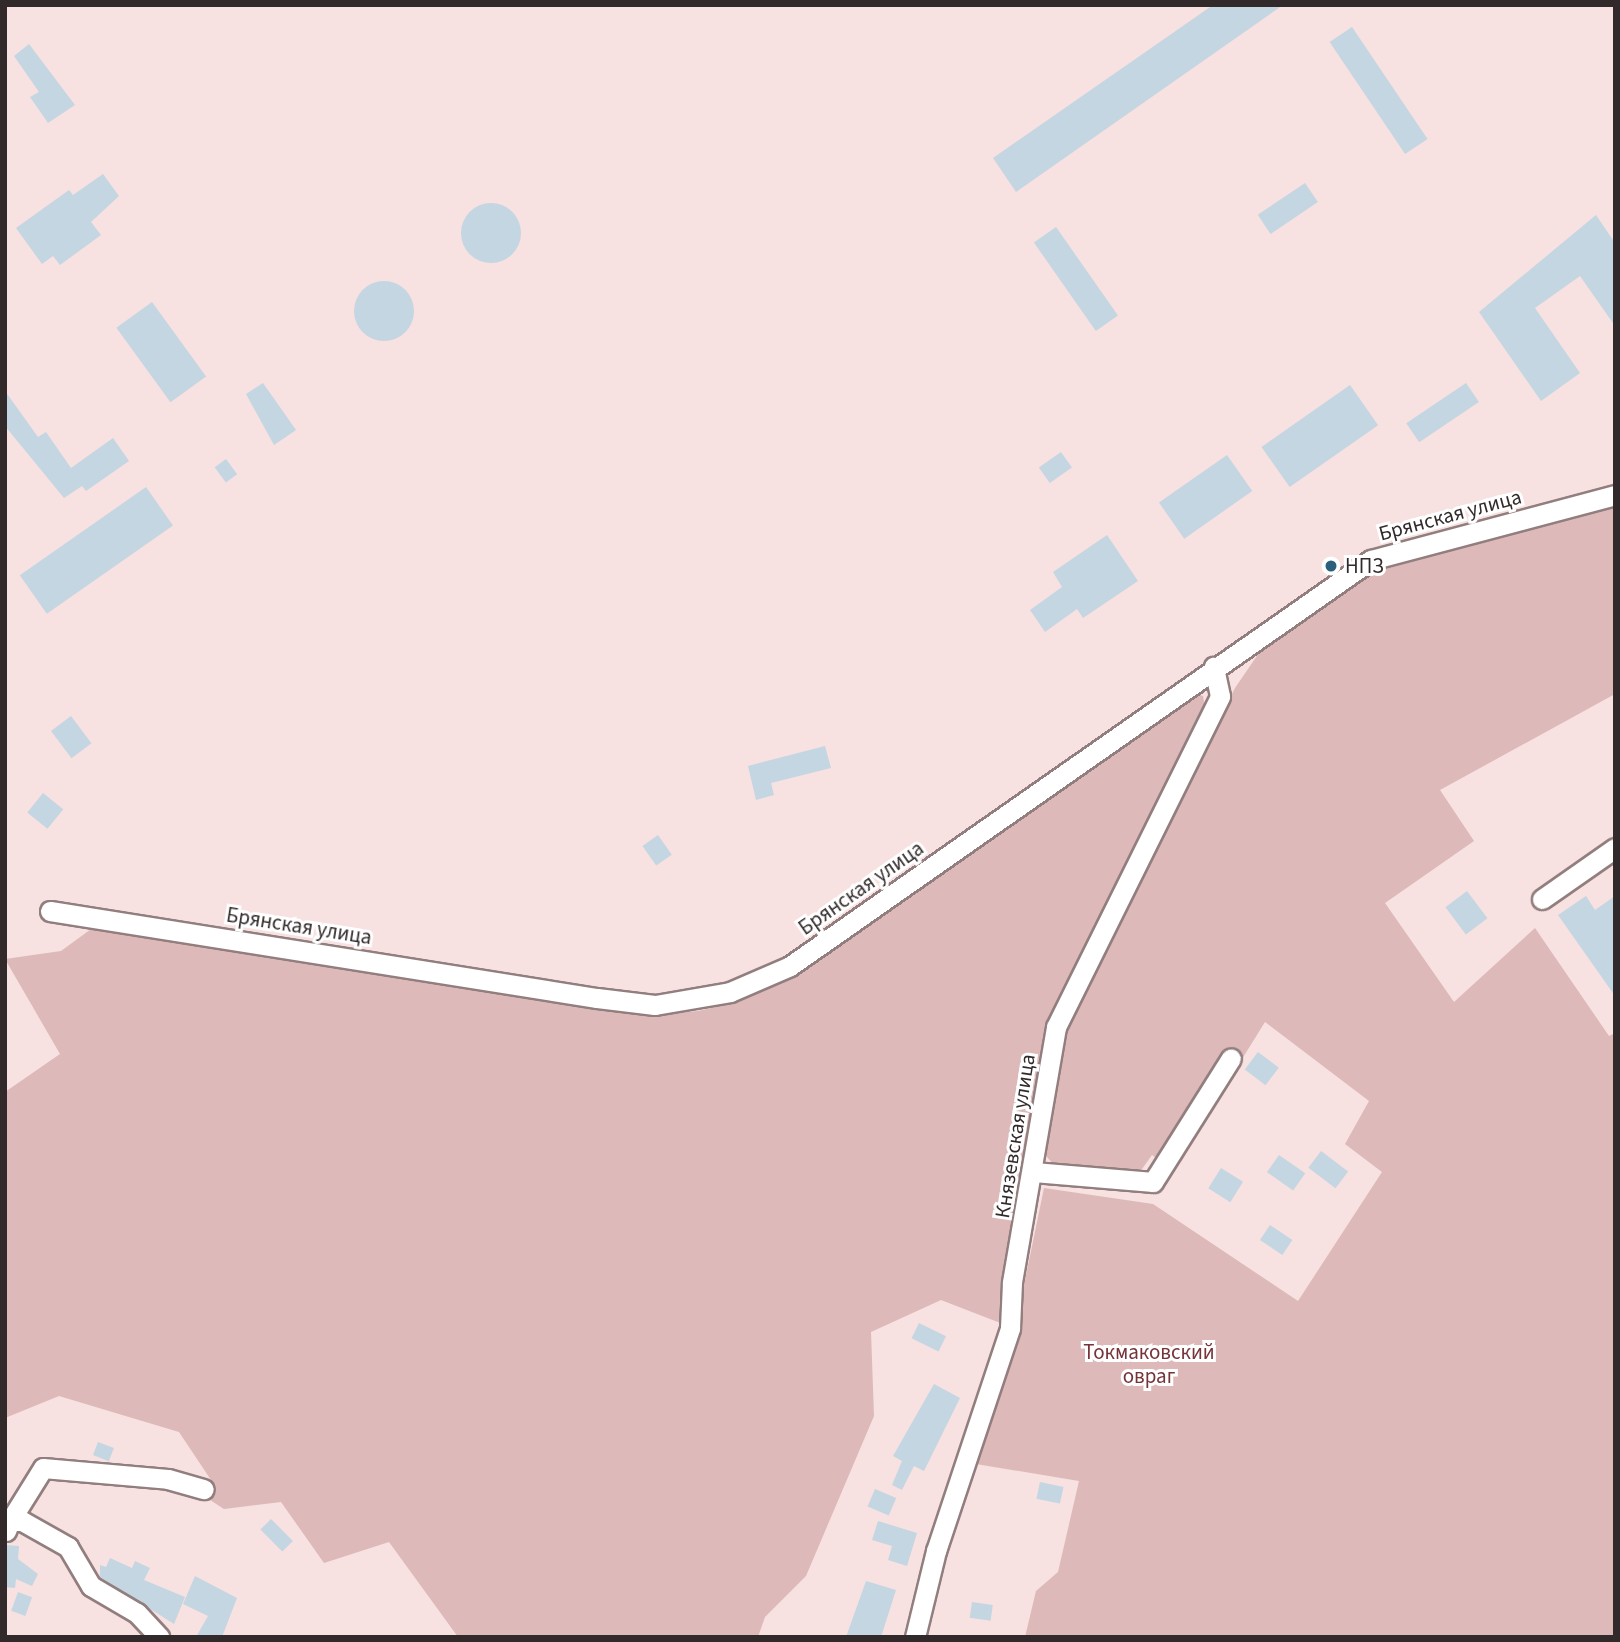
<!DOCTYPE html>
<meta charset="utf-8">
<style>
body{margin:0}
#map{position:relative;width:1620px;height:1642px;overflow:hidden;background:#f7e1e1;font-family:"Source Sans 3",sans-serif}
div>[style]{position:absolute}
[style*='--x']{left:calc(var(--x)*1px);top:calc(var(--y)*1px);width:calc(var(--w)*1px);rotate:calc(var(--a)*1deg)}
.green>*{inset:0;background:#ddb9b9}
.building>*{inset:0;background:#c4d6e1;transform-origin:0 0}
.round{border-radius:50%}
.roads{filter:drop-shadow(2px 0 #927e7e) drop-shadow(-2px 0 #927e7e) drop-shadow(0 2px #927e7e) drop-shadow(0 -2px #927e7e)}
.minor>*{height:19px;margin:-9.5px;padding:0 9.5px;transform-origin:9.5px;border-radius:9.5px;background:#fff}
.dots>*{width:19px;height:19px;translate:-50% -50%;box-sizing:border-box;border:4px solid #fff;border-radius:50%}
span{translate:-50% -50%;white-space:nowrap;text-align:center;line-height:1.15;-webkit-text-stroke:6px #fff;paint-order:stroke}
.street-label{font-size:21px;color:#322a2a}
.poi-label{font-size:21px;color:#322a2a}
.left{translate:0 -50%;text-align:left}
.park-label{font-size:21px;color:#763338}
.frame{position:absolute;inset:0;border:7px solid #322a2a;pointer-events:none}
</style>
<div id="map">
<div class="green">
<div style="clip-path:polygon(1615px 505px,1615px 694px,1440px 790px,1474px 841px,1385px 903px,1454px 1002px,1535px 928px,1609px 1036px,1615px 1033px,1615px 1637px,1025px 1637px,1036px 1591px,1058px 1572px,1079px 1481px,976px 1464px,1015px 1329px,1044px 1188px,1153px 1204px,1298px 1301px,1382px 1172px,1345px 1144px,1369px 1101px,1265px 1022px,1173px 1170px,1152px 1155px,1142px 1169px,1129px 1173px,1055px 1166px,1046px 1156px,1064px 1029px,1235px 688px,1263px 647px,1375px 572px)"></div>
<div style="clip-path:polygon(1194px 693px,1203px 696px,1205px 708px,1048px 1025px,1003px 1324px,941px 1300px,871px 1332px,874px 1416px,806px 1576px,765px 1617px,758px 1637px,458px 1637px,389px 1542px,324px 1563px,281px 1502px,224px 1509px,207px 1498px,215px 1486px,179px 1432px,59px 1396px,5px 1418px,5px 1092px,60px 1054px,5px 959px,61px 951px,98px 924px,593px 1007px,655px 1015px,698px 1011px,733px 1003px,804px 968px)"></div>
</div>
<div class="building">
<div style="clip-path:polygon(1213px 5px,1283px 5px,1016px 192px,993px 158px)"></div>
<div style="left:1352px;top:27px;width:135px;height:27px;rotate:56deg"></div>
<div style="clip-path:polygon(29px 44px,75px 105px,48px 123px,30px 97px,39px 92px,14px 56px)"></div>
<div style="clip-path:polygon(103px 174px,119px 196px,91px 222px,101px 235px,60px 265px,53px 256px,42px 264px,16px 228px,69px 190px,73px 195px)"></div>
<div style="left:1305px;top:183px;width:23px;height:57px;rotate:56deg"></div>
<div class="round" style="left:461px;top:203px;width:60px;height:60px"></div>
<div style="clip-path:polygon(1596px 215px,1615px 243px,1615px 326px,1580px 276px,1535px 308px,1580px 373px,1541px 401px,1479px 312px)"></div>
<div style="left:1056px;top:227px;width:108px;height:27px;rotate:55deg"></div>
<div class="round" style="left:354px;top:281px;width:60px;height:60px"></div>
<div style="left:152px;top:302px;width:92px;height:44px;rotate:54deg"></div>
<div style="clip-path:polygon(263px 383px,296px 430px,274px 445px,246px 394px)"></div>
<div style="left:1466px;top:383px;width:23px;height:72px;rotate:56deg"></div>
<div style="left:1350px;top:385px;width:49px;height:108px;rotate:55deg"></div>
<div style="clip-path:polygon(5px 391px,38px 437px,46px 432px,71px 468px,113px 438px,129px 461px,86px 491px,82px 486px,64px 498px,5px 426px)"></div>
<div style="left:1061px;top:452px;width:19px;height:27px;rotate:55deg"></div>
<div style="left:1227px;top:455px;width:44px;height:83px;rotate:55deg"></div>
<div style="left:226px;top:459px;width:19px;height:14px;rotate:54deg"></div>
<div style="left:146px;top:487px;width:47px;height:154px;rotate:55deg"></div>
<div style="clip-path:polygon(1107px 535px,1138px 581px,1083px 618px,1077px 609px,1045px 632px,1030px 610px,1062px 587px,1053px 572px)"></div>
<div style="left:71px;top:716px;width:34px;height:25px;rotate:53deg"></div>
<div style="clip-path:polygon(825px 746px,831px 768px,771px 783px,774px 795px,756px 800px,748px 766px)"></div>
<div style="left:43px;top:793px;width:26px;height:25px;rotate:39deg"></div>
<div style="left:658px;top:835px;width:24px;height:19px;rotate:55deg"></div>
<div style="left:1467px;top:891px;width:34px;height:27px;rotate:53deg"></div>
<div style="clip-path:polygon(1586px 896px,1595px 910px,1615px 896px,1615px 996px,1558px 915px)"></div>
<div style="left:1258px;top:1052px;width:26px;height:22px;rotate:37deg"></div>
<div style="left:1321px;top:1151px;width:34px;height:21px;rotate:37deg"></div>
<div style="left:1279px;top:1155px;width:32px;height:21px;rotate:35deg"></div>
<div style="left:1221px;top:1168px;width:26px;height:24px;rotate:32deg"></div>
<div style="left:1270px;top:1225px;width:27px;height:18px;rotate:34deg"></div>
<div style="left:919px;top:1323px;width:30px;height:17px;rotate:26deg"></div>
<div style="clip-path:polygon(934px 1384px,960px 1398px,924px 1471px,914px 1466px,902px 1490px,892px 1485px,902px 1461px,893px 1456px)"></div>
<div style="left:98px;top:1442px;width:17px;height:14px;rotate:21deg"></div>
<div style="left:1040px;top:1482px;width:24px;height:17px;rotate:12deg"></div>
<div style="left:875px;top:1489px;width:23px;height:19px;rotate:23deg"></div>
<div style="left:271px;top:1519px;width:31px;height:15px;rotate:45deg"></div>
<div style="clip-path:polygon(878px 1521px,917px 1533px,907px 1566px,888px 1560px,892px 1546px,872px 1540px)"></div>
<div style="clip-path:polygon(5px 1545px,19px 1546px,18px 1559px,38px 1574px,32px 1586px,16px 1579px,15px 1588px,5px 1587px)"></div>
<div style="clip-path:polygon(110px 1558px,132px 1568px,135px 1561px,150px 1568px,144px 1580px,185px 1597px,174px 1624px,100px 1577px,100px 1565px,106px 1567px)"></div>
<div style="clip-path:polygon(195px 1576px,237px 1598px,222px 1637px,196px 1637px,208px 1616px,183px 1604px)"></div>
<div style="clip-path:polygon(866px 1581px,896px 1590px,881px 1637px,846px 1637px)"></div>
<div style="left:18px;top:1592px;width:15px;height:20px;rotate:20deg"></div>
<div style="left:972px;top:1602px;width:21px;height:16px;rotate:8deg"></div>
</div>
<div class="roads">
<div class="minor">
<div style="--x:1542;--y:899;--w:89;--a:-34.9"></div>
<div style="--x:50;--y:911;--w:554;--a:9.04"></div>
<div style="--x:597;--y:998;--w:58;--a:6.9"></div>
<div style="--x:655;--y:1005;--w:76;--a:-9.8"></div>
<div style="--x:730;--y:992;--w:65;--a:-23.4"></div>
<div style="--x:790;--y:966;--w:709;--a:-34.95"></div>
<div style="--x:1371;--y:560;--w:253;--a:-14.9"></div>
<div style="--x:1034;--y:1172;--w:119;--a:4.8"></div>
<div style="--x:1153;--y:1182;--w:146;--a:-57.8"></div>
<div style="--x:10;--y:1521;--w:62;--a:-58.1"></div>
<div style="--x:43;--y:1468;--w:125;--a:5"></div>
<div style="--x:168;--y:1479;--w:37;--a:16"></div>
<div style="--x:6;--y:1531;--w:11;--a:-68"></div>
<div style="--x:10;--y:1521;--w:12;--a:0"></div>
<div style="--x:22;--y:1521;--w:53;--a:29.5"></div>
<div style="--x:68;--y:1547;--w:45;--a:59.5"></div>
<div style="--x:91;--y:1586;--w:53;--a:30.4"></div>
<div style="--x:137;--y:1613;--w:33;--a:47"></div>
<div style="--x:915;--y:1637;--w:89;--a:-76.3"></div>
<div style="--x:936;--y:1551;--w:235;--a:-71.6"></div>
<div style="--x:1010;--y:1328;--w:46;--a:-87.5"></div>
<div style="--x:1012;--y:1282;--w:259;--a:-80.2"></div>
<div style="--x:1056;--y:1027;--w:369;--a:-63.6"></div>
<div style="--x:1220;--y:696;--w:30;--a:-102"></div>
</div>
</div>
<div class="dots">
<div style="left:1331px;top:566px;background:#2c5f7c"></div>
</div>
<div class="street-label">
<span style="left:1450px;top:515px;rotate:-15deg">Брянская улица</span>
<span style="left:861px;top:888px;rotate:-35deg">Брянская улица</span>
<span style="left:299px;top:926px;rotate:9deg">Брянская улица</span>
<span style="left:1015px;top:1136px;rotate:-81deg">Князевская улица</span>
</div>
<div class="poi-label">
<span class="left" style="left:1345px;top:566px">НПЗ</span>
</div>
<div class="park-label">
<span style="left:1149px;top:1364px">Токмаковский<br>овраг</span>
</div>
<div class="frame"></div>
</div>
